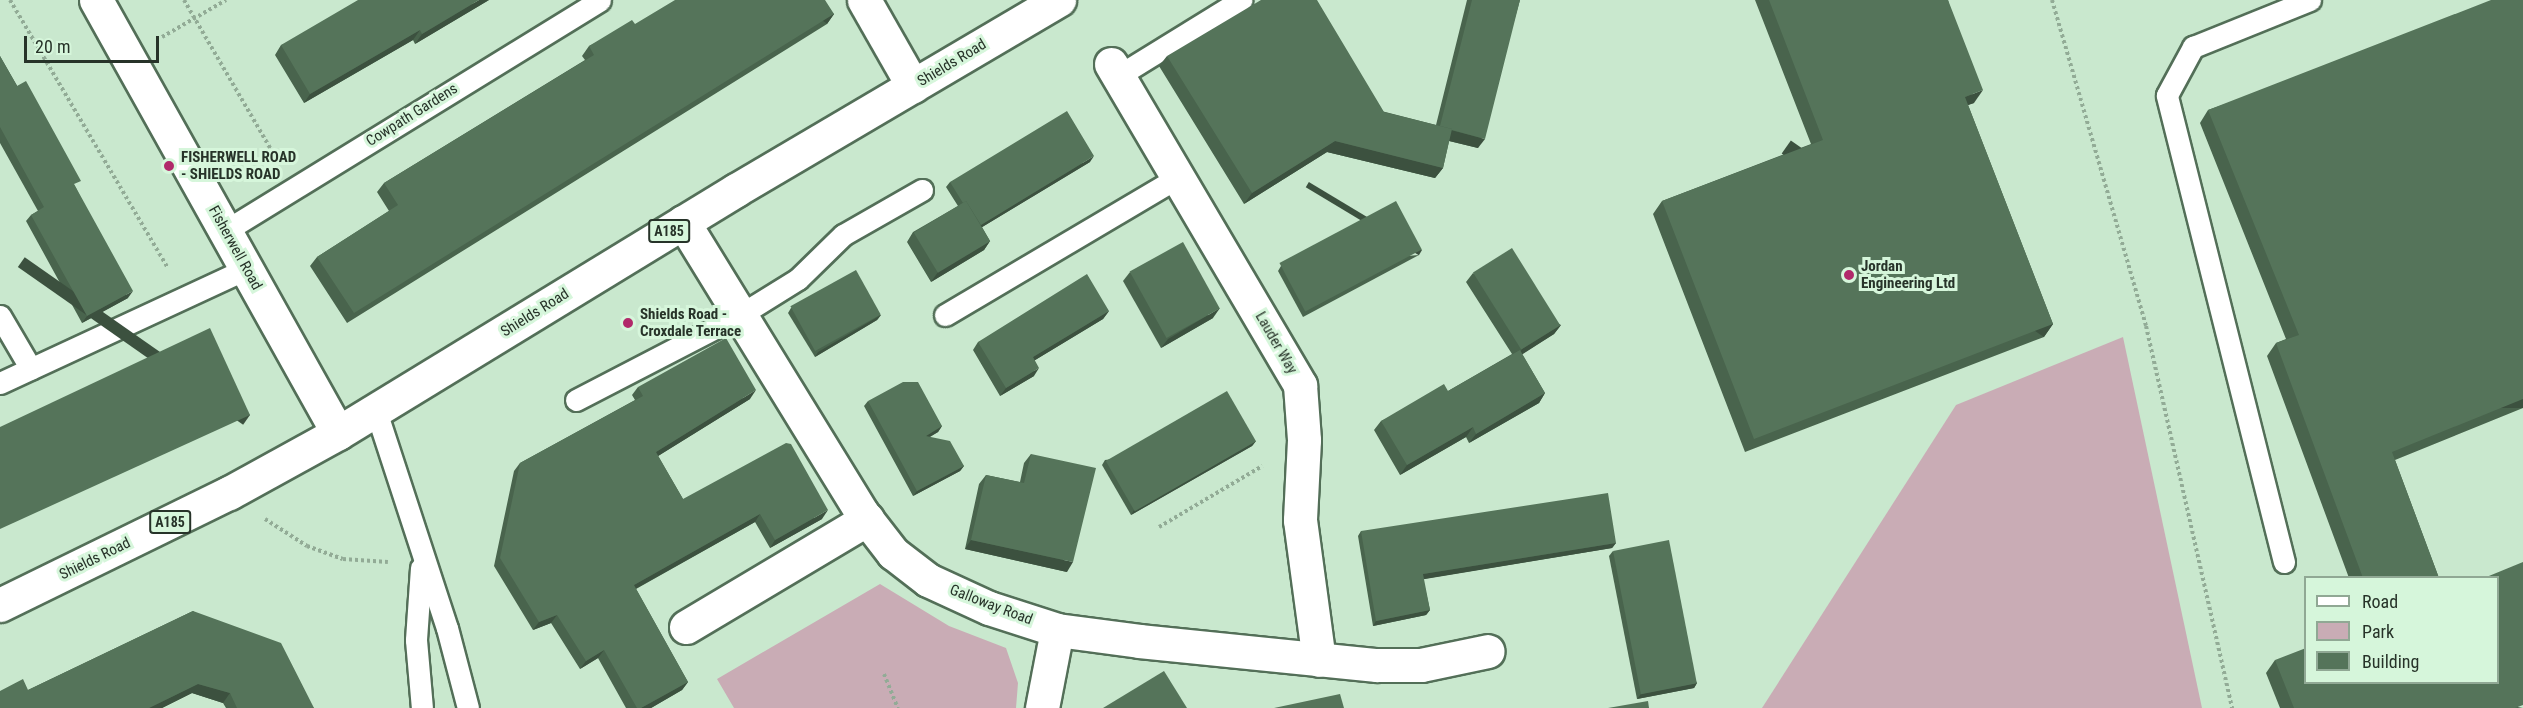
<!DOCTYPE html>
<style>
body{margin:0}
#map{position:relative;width:2523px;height:708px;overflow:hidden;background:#c9e8ce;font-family:"Roboto Condensed",sans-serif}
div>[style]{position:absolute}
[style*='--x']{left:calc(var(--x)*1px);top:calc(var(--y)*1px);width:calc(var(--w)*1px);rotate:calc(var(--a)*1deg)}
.green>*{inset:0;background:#c9acb5}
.path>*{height:4px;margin-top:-2px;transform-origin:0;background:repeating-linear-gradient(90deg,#92ab96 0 3px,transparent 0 6px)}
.roads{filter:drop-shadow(2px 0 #536f58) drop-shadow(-2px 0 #536f58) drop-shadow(0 2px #536f58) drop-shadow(0 -2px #536f58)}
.lane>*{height:21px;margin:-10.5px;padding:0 10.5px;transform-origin:10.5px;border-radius:10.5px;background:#fff}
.street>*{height:33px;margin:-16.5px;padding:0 16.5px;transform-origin:16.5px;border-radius:16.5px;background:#fff}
.primary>*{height:33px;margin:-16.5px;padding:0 16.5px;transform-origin:16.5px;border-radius:16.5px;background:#fff}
.wall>*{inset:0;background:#49644d}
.shaded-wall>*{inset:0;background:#3c513f;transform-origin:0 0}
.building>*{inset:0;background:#55745a;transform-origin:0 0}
.dots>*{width:16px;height:16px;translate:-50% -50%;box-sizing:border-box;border:3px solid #d6f6db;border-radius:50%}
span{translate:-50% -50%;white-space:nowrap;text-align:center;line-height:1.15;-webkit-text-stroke:6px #d6f6db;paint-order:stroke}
.shield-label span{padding:2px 4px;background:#d6f6db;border:2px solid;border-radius:4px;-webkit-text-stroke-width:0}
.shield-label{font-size:14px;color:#273329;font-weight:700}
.street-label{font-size:15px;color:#273329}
.poi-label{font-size:15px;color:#273329;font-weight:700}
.left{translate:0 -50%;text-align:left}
.legend{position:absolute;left:2304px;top:576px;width:195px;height:108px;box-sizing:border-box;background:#d6f6db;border:2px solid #90a894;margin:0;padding:8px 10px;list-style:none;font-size:18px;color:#273329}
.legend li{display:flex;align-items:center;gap:12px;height:30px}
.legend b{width:30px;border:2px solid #90a894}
.scale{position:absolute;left:24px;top:36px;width:135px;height:27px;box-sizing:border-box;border:3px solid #273329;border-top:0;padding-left:8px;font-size:18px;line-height:21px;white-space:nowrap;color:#273329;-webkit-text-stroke:4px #d6f6db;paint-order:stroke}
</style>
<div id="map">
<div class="green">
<div style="clip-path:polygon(2123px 337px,2202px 708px,1762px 708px,1956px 405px)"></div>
<div style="clip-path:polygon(880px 584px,949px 626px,1006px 648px,1018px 683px,1016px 708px,734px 708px,717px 679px)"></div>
</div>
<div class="path">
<div style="--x:10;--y:0;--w:311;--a:59.5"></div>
<div style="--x:184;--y:0;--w:185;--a:59.8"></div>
<div style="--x:2052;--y:0;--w:339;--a:73.9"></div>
<div style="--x:2146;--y:326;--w:392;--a:77.3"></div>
<div style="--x:162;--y:37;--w:74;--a:-30"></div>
<div style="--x:265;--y:519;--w:50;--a:32.7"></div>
<div style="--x:307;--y:546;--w:38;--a:20"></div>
<div style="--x:343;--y:559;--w:45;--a:3.8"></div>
<div style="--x:1159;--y:527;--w:120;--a:-30.6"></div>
<div style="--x:884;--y:674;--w:37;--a:68"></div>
</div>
<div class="roads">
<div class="lane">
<div style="--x:1118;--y:76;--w:145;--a:-31.7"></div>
<div style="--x:225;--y:231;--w:440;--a:-31.6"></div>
<div style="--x:945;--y:315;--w:271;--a:-30.6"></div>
<div style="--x:0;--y:316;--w:61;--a:59.7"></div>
<div style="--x:0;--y:383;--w:271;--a:-24.9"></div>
<div style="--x:576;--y:400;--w:185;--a:-27.4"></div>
<div style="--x:740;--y:315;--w:68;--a:-31.8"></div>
<div style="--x:798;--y:279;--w:63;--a:-44.4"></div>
<div style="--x:843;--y:235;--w:91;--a:-29.7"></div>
<div style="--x:376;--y:411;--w:228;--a:71.9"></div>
<div style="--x:447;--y:628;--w:83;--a:75.3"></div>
<div style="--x:2284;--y:562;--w:481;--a:-104.1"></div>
<div style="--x:2167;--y:95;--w:55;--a:-61.6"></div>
<div style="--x:2193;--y:47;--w:126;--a:-21.9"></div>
<div style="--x:421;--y:568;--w:72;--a:94"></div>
<div style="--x:416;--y:640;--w:68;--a:85"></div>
</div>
<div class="street">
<div style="--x:96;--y:0;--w:496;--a:60.8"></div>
<div style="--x:864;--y:0;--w:99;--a:60.3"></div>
<div style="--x:1111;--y:64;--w:373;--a:59.5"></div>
<div style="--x:1300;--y:385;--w:55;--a:85.8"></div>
<div style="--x:1304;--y:440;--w:80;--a:92.9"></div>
<div style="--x:1300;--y:520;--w:141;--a:82.3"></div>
<div style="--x:683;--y:222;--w:342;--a:58.4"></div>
<div style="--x:862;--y:513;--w:51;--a:52.2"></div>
<div style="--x:893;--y:553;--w:44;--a:37.6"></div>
<div style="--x:928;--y:580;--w:67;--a:24.7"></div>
<div style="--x:989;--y:608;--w:71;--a:17.9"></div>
<div style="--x:1057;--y:630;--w:83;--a:7.6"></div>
<div style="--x:1139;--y:641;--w:239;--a:5.8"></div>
<div style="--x:1377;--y:665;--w:44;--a:0"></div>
<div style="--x:1421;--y:665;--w:68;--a:-11.8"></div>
<div style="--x:686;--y:627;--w:211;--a:-30.8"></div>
<div style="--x:1042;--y:708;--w:79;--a:-79.1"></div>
</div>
<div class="primary">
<div style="--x:0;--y:605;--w:255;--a:-26.1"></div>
<div style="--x:229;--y:493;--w:124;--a:-28.8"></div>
<div style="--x:338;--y:433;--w:466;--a:-31.4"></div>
<div style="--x:736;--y:190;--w:375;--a:-30.5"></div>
</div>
</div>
<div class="wall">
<div style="clip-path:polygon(489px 0,415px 44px,413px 40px,304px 103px,275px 55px,281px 45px)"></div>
<div style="clip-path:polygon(1467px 0,1520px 0,1478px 148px,1449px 141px,1443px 168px,1435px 178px,1327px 152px,1244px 204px,1159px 66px,1167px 56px,1436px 125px)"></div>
<div style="clip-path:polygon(1755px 0,1948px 0,1974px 103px,1968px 105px,2053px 324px,2044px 337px,1745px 452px,1653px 214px,1662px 201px,1811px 144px)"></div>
<div style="clip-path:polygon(2523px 0,2523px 408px,2395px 460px,2439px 578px,2349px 578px,2267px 356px,2276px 343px,2286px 339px,2200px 123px,2208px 110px)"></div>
<div style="clip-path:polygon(834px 14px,827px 24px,347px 323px,310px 266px,317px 257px,389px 211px,377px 192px,384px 183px,585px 60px,582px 56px,589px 46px,635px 24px)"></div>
<div style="clip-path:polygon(0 56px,76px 188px,128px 298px,82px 323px,26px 221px,31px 215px,38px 211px,0 143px)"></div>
<div style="clip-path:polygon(1090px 162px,982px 227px,990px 241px,984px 250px,931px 282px,907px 242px,913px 232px,958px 206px,946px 187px,950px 182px)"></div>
<div style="clip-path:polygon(1419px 255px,1303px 317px,1278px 271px,1281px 266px)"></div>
<div style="clip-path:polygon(1130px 272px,1213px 318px,1161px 348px,1123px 281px)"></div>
<div style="clip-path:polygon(1473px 273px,1561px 325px,1554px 334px,1522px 354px,1545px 393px,1539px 403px,1469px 443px,1466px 437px,1400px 475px,1374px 430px,1381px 421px,1448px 391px,1512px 354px,1466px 282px)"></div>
<div style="clip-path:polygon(791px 308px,881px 315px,877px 320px,815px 357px,788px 313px)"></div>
<div style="clip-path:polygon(1109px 311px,1103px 319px,1035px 360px,1034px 376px,1000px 396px,973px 350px,978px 342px)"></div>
<div style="clip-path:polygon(638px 387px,750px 399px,658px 456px,683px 499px,822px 519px,770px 548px,755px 522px,636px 589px,688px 682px,682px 690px,651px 708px,626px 708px,598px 658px,580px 669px,551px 623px,533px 630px,494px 566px,514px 471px,520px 463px,635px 400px,632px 395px)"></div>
<div style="clip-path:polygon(868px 401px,942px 426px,938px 432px,930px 437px,964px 466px,960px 471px,913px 496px,864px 406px)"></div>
<div style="clip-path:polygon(1256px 441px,1252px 446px,1131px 515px,1102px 465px,1105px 460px)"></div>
<div style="clip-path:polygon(1031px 454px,1067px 572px,965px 549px,979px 484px,986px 475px,1020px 482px,1024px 463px)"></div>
<div style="clip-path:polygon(1361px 531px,1616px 543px,1612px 548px,1423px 579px,1430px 610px,1426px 615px,1373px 626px,1358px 536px)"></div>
<div style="clip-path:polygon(1613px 551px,1697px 683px,1694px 688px,1637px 699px,1609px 556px)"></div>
<div style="clip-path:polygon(193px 611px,314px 708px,226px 708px,223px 703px,192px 693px,162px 708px,0 708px,28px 690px)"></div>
<div style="clip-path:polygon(2275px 660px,2523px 708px,2280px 708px,2266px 673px)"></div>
</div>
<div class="shaded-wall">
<div style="clip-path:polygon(479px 0,489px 0,415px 44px,422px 34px)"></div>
<div style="left:834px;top:14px;width:12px;height:566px;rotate:125deg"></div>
<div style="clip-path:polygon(420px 30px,413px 40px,304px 103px,310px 94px)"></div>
<div style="clip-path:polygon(1983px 90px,1974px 103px,1956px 109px,1965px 97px)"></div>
<div style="clip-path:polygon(1439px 127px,1485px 139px,1478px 148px,1433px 137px)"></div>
<div style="clip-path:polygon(1335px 141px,1443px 168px,1435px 178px,1327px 152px,1244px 204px,1252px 193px)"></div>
<div style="clip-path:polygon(1094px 156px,1090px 162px,974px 232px,977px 227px)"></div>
<div style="clip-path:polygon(990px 241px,984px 250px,931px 282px,938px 272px)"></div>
<div style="left:1422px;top:250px;width:6px;height:132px;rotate:121deg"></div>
<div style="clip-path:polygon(133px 291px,128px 298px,82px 323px,87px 316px)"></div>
<div style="clip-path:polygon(1220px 308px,1213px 318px,1161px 348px,1168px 339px)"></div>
<div style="clip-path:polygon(1109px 311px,1103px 319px,1027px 365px,1033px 357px)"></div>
<div style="clip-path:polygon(881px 315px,877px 320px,815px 357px,818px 352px)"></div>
<div style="left:2053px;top:324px;width:16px;height:320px;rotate:125deg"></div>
<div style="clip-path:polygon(1561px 325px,1554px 334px,1515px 359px,1522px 349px)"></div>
<div style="clip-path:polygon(1039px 368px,1034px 376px,1000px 396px,1006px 388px)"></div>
<div style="clip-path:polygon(756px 390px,750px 399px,650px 461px,656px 452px)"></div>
<div style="clip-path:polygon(1545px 393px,1539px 403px,1469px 443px,1476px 434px)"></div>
<div style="left:2523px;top:399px;width:9px;height:141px;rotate:90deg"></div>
<div style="left:250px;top:415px;width:12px;height:275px;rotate:125deg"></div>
<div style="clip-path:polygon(942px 426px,938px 432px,922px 441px,926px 436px)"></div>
<div style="clip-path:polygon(1473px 427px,1466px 437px,1400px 475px,1407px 465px)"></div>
<div style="clip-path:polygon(1256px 441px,1252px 446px,1131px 515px,1134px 510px)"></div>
<div style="clip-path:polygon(964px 466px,960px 471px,913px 496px,917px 491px)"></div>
<div style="clip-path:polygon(828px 510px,822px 519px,770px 548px,775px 540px)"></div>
<div style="clip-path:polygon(760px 514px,755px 522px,628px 593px,634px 585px)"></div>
<div style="clip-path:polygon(971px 540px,1073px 562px,1067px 572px,965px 549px)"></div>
<div style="clip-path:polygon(1616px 543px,1612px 548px,1419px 580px,1423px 574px)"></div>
<div style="clip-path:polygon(1430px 610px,1426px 615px,1373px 626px,1376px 621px)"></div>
<div style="clip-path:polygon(557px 615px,551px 623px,533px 630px,539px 622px)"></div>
<div style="clip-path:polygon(604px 650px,598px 658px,580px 669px,586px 661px)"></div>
<div style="clip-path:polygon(688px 682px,682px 690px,651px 708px,641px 708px)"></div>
<div style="clip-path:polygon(1697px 683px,1694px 688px,1637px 699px,1641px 694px)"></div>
<div style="clip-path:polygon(198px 684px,230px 693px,223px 703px,192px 693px,162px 708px,149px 708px)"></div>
</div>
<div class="building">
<div style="clip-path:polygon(358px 0,479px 0,422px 34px,420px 30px,310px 94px,281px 45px)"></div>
<div style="clip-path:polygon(675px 0,825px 0,834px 14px,354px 313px,317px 257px,398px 205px,384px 183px,594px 55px,589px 46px,632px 20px,635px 24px)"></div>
<div style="clip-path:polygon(1261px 0,1317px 0,1384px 112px,1452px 129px,1443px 168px,1335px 141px,1252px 193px,1167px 56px)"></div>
<div style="clip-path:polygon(1472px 0,1520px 0,1485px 139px,1452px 130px,1452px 129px,1440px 126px)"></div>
<div style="clip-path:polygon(1769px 0,1948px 0,1983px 90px,1965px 97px,2053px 324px,1754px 439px,1662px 201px,1823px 140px)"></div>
<div style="clip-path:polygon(2491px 0,2523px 0,2523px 399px,2392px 452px,2439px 578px,2363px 578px,2276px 343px,2299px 335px,2208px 110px)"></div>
<div style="clip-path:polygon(0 56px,17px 86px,26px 81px,81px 181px,74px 184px,133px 291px,87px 316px,31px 215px,44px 207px,0 127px)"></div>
<div style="clip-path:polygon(1067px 111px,1094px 156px,981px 225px,966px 201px,963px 203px,950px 182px)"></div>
<div style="left:966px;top:201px;width:47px;height:61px;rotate:59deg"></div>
<div style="left:1396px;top:201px;width:55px;height:132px;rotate:62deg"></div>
<div style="left:1183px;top:242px;width:76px;height:61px;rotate:61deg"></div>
<div style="left:1512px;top:248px;width:91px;height:46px;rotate:58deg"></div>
<div style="left:856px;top:270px;width:51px;height:75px;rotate:61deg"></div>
<div style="clip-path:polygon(1087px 274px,1109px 311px,1033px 357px,1039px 368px,1006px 388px,978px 342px)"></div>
<div style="clip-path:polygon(210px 328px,250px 415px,0 529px,0 427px)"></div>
<div style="clip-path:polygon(726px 338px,756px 390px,656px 452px,683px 499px,786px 443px,791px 444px,828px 510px,775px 540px,760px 514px,634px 585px,688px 682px,641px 708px,637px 708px,604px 650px,586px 661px,557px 615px,539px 622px,500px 558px,520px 463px,643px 396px,638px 387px)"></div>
<div style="clip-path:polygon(1520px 350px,1545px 393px,1476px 434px,1473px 427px,1407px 465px,1381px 421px,1444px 384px,1448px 391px)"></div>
<div style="clip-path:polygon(903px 382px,918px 382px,942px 426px,926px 436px,950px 441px,964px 466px,917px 491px,868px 401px)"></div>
<div style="left:1227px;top:391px;width:58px;height:140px;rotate:60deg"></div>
<div style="clip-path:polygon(1031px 454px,1096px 468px,1073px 562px,971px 540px,986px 475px,1024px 483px)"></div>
<div style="clip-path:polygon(1608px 493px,1616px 543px,1423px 574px,1430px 610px,1376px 621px,1361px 531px)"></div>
<div style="left:1669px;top:540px;width:146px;height:57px;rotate:79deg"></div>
<div style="clip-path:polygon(2523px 562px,2523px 705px,2515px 708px,2294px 708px,2275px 660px,2306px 648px,2306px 682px,2498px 682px,2498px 578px,2484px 578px)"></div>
<div style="clip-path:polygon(193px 611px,281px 643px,314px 708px,237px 708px,230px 693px,198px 684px,149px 708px,0 708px,0 691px,23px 679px,28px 690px)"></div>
<div style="clip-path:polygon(1164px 671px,1187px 708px,1103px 708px)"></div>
<div style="clip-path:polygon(1340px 694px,1344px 708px,1274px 708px)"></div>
<div style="clip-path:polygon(1648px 701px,1649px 708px,1608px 708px)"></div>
</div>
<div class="dots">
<div style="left:169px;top:166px;background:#b1296a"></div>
<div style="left:1849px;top:275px;background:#b1296a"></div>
<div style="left:628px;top:323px;background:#b1296a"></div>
</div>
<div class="shield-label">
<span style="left:669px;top:231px">A185</span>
<span style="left:170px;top:522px">A185</span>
</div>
<div class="street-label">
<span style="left:952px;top:63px;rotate:-31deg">Shields Road</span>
<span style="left:412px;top:115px;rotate:-32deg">Cowpath Gardens</span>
<span style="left:235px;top:248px;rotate:61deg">Fisherwell Road</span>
<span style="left:535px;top:313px;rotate:-32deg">Shields Road</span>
<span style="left:1276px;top:343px;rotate:60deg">Lauder Way</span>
<span style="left:95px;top:559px;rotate:-26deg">Shields Road</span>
<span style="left:991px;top:605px;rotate:21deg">Galloway Road</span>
</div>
<div class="poi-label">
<span class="left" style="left:181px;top:166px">FISHERWELL ROAD<br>- SHIELDS ROAD</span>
<span class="left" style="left:1861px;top:275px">Jordan<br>Engineering Ltd</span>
<span class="left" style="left:640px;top:323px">Shields Road -<br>Croxdale Terrace</span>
</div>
<ul class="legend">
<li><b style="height:8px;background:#fff"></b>Road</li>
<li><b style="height:16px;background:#c9acb5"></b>Park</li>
<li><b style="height:16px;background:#55745a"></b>Building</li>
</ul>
<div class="scale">20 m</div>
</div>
